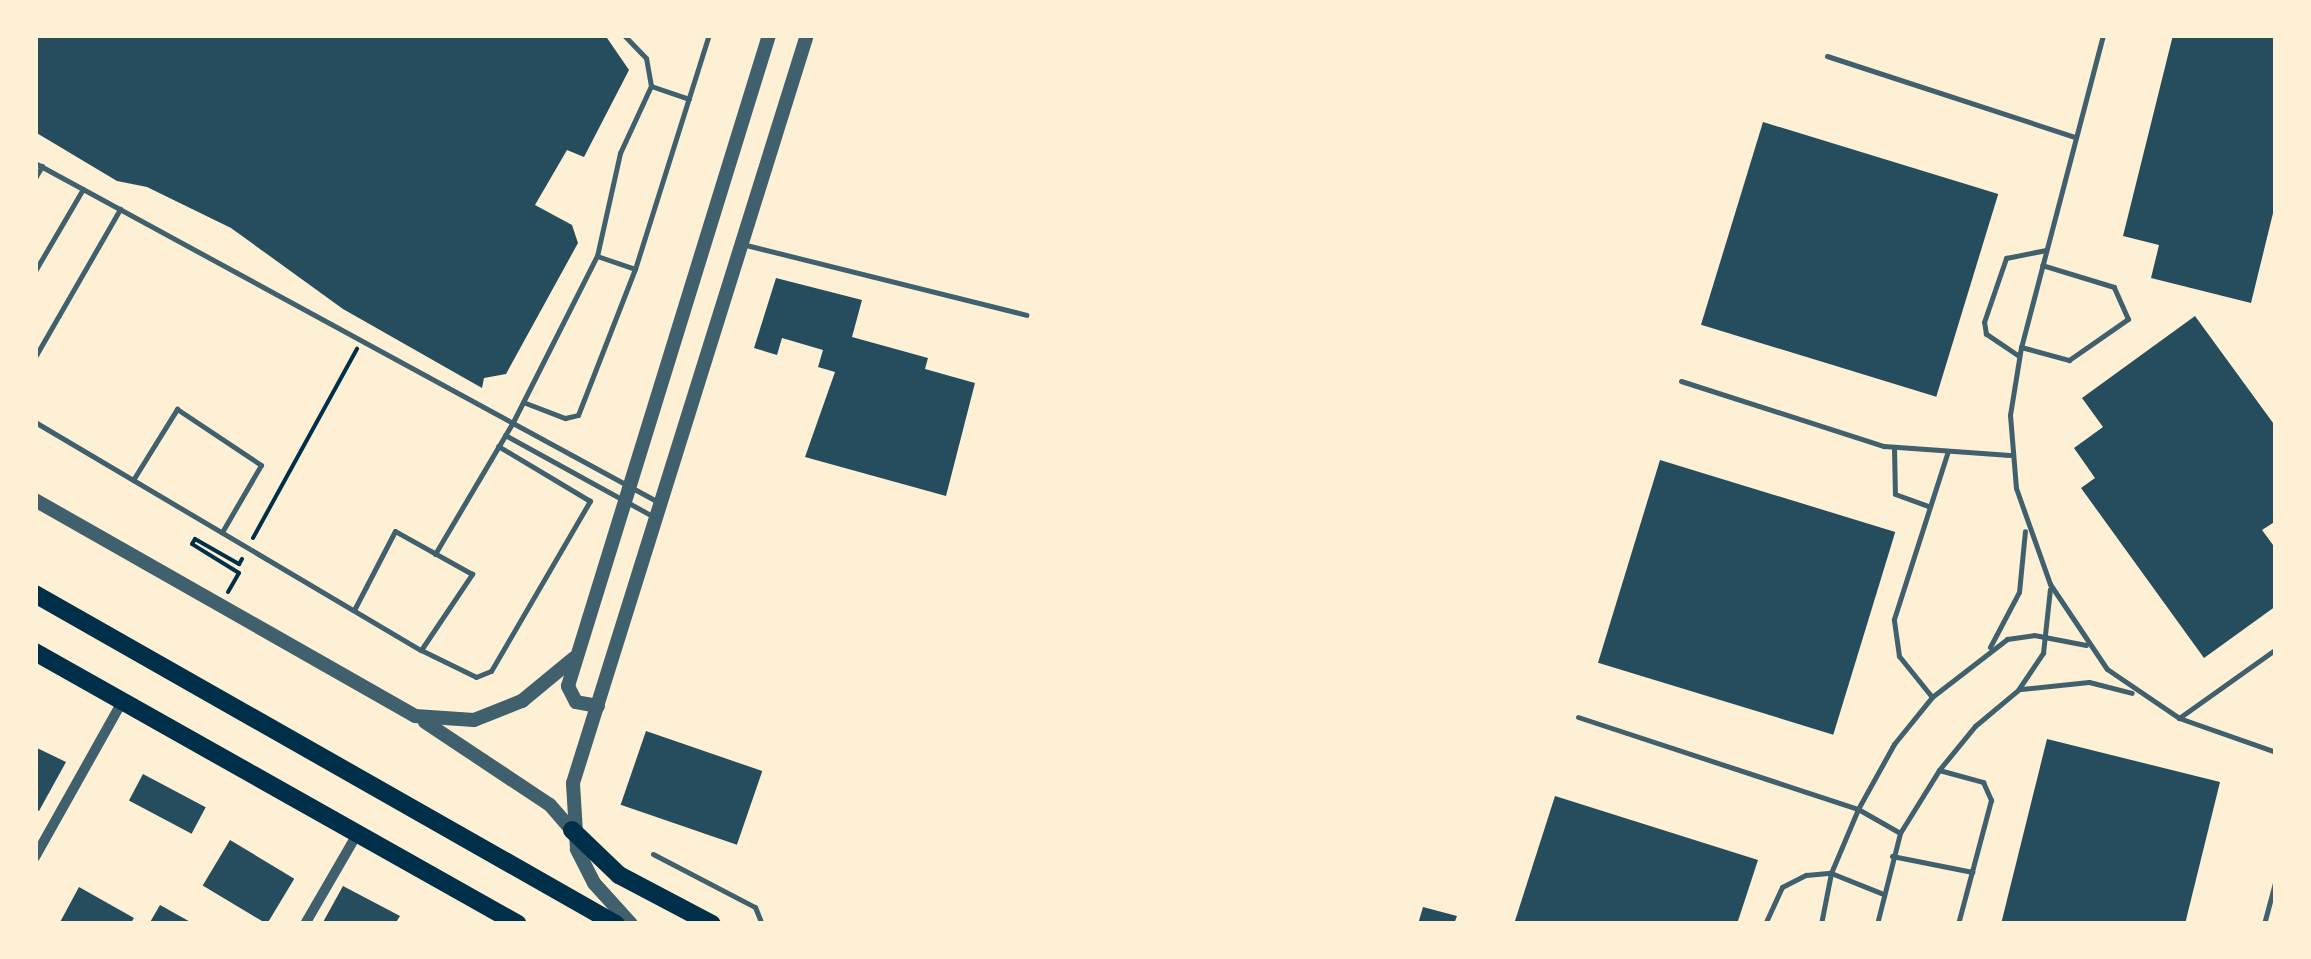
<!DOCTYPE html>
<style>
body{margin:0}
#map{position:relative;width:2311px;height:959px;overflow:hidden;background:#fdf0d5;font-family:Ubuntu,sans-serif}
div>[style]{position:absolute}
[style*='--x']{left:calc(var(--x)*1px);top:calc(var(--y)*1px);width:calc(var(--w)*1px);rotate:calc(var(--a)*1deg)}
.building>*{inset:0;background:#264d5e;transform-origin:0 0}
.path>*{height:4px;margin:-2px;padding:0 2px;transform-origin:2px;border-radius:2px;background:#003049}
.service>*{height:5px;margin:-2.5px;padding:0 2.5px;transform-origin:2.5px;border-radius:2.5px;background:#3f606c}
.minor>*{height:10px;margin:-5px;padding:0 5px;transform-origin:5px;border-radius:5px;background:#3f606c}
.tertiary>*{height:14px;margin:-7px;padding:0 7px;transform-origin:7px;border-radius:7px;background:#3f606c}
.primary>*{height:18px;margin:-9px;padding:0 9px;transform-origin:9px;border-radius:9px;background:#003049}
span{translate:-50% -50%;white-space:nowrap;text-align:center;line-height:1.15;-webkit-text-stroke:8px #fdf0d5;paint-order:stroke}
.frame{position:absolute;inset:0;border:38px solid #fdf0d5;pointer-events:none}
</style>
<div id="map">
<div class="building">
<div style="clip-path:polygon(35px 35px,605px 35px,629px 70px,584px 157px,567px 150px,535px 205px,572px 225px,578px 243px,506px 374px,484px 378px,482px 388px,343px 309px,231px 228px,147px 187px,117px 181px,35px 132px)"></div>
<div style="clip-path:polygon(2173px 35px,2276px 35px,2276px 201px,2251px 303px,2151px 278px,2159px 245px,2123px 236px)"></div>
<div style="left:1763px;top:122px;width:246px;height:212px;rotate:17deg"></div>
<div style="clip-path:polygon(776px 278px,862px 300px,852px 337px,928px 358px,925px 369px,975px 383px,946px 496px,805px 457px,835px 372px,818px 367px,823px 350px,782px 338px,777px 355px,754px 348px)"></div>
<div style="clip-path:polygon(2195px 316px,2276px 427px,2276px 521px,2262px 530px,2276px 549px,2276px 606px,2204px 658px,2081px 488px,2095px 478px,2074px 448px,2103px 427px,2082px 398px)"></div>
<div style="left:1660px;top:460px;width:246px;height:212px;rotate:17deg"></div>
<div style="left:646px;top:731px;width:123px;height:78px;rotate:19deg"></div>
<div style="clip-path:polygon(2047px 739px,2220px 782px,2185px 924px,2001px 924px)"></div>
<div style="clip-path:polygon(35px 747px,66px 762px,39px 811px,35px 809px)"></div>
<div style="left:143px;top:774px;width:71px;height:30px;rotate:28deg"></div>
<div style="clip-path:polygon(1555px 796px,1758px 860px,1737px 924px,1514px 924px)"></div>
<div style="left:230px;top:840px;width:75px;height:53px;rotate:31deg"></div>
<div style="clip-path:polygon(343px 886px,400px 916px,395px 924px,322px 924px)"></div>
<div style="clip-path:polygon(79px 887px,134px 918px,130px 924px,59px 924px)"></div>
<div style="clip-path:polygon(160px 905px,194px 924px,149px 924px)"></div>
<div style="clip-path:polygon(1423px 907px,1457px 916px,1454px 924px,1418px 924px)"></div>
</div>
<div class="path">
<div style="--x:253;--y:538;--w:216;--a:-61.2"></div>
<div style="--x:228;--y:592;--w:22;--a:-60"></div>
<div style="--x:239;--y:573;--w:55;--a:-148.3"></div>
<div style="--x:192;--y:544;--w:6;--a:-59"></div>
<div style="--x:195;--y:539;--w:51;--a:29.6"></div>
<div style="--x:239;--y:564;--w:6;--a:-59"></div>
</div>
<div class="service">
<div style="--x:2103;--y:35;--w:323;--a:104.7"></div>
<div style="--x:2021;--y:347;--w:69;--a:99.2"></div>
<div style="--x:2010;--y:415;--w:73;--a:85.3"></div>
<div style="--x:2016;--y:488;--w:102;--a:70.5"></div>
<div style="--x:2050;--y:584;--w:102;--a:56.2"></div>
<div style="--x:2107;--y:669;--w:87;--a:34.2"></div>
<div style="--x:2179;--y:718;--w:103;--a:19.3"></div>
<div style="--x:1827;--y:56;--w:261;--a:18.1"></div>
<div style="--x:651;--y:86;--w:40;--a:18.9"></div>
<div style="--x:35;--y:163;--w:711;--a:28.55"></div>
<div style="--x:35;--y:178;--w:14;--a:-60"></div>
<div style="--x:746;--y:245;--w:289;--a:14"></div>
<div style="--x:597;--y:256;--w:40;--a:18.9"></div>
<div style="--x:35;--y:271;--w:95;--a:-59.7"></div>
<div style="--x:2021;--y:347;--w:50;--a:15.2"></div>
<div style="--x:2069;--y:360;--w:72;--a:-34.8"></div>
<div style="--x:2128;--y:319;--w:35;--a:-114"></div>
<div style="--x:2114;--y:287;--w:75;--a:-163"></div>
<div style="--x:2019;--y:356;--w:40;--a:-146"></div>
<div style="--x:1986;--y:334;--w:12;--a:-99"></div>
<div style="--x:1984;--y:322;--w:68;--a:-71"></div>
<div style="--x:2006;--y:258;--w:41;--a:-11.3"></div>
<div style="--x:35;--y:357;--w:171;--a:-60.1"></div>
<div style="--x:1681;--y:381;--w:213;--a:17.8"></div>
<div style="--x:1884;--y:446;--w:126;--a:4.1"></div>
<div style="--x:523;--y:402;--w:45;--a:20.9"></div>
<div style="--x:565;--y:418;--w:13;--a:-13"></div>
<div style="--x:578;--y:415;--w:157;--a:-68.7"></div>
<div style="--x:635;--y:269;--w:245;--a:-72.5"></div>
<div style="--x:35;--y:422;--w:448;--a:30.6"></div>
<div style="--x:421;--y:650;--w:92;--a:-56.1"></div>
<div style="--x:472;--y:574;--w:88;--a:-150.8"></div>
<div style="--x:395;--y:531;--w:89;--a:117.4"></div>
<div style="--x:505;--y:435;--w:172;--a:28.8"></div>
<div style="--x:1894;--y:448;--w:46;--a:88.8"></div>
<div style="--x:1895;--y:494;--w:37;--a:20"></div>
<div style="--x:133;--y:480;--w:84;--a:-58.2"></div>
<div style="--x:177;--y:409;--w:101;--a:33.7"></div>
<div style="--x:261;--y:465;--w:78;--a:120.2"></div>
<div style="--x:435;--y:554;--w:153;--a:-59.4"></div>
<div style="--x:513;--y:422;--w:186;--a:-63.2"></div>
<div style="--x:597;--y:256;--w:106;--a:-77.4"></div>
<div style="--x:620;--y:153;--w:74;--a:-65.2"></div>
<div style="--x:651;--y:86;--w:28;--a:-100"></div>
<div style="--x:646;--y:58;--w:32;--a:-134"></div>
<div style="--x:1990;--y:647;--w:62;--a:-62.2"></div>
<div style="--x:2019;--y:592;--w:61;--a:-84.4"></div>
<div style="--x:421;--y:650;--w:61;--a:26.1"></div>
<div style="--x:476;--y:677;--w:16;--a:-22"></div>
<div style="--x:491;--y:671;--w:197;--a:-59.8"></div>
<div style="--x:590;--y:501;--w:107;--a:-149.1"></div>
<div style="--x:2021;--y:689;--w:68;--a:-5.9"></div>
<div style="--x:2089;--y:682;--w:44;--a:14.3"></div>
<div style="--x:1932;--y:697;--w:53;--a:-128.8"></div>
<div style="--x:1899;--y:656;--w:37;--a:-98"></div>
<div style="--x:1894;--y:619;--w:176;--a:-72.2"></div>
<div style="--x:1578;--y:717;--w:295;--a:18.2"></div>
<div style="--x:1858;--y:809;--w:48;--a:29.7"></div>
<div style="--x:2179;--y:718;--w:119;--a:-35.4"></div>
<div style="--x:1939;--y:770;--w:46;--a:15.3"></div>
<div style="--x:1983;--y:782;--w:20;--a:66"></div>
<div style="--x:1991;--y:800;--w:128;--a:104.9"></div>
<div style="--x:653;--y:854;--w:115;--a:27.5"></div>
<div style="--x:755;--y:907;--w:18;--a:68"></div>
<div style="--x:1892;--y:856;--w:82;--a:11.3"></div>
<div style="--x:1765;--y:924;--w:41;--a:-65.3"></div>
<div style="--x:1782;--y:887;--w:27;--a:-27"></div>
<div style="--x:1806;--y:875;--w:25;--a:-5"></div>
<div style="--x:1831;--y:873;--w:54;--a:21.8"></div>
<div style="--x:1821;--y:924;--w:52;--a:-78.9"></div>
<div style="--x:1831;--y:873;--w:69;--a:-67.1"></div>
<div style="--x:1858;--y:809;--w:74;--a:-61"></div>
<div style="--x:1894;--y:744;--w:60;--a:-51"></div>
<div style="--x:1932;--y:697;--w:95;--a:-37.7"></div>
<div style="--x:2007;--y:639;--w:27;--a:-8"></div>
<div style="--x:2034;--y:635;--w:53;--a:10.9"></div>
<div style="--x:1877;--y:924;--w:94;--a:-75.8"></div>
<div style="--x:1900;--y:833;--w:74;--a:-58.2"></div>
<div style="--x:1939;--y:770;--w:57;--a:-50.7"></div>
<div style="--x:1975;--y:726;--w:56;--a:-39.9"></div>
<div style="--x:2018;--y:690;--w:45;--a:-56"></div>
<div style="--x:2043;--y:653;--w:64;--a:-83.8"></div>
<div style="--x:2264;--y:924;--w:47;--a:-75.1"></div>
</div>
<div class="minor">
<div style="--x:35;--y:857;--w:178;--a:-60.7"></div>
<div style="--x:305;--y:924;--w:102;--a:-59.9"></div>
</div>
<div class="tertiary">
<div style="--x:35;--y:500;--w:437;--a:29.6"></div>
<div style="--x:415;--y:716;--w:59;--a:3.9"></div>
<div style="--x:474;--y:720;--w:52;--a:-21.6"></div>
<div style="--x:522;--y:701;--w:67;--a:-39.6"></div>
<div style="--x:598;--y:706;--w:22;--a:-170"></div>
<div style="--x:576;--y:702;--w:18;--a:-117"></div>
<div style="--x:568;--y:686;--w:681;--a:-72.84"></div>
<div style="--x:425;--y:722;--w:150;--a:33.6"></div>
<div style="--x:550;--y:805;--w:33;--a:49"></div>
<div style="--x:631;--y:924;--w:55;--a:-132.1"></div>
<div style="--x:594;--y:883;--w:38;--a:-117"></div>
<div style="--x:577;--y:849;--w:66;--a:-93.5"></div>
<div style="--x:573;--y:783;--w:784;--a:-72.63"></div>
</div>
<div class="primary">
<div style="--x:35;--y:594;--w:668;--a:29.6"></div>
<div style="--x:35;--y:652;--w:554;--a:29.39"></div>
<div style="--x:572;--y:830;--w:65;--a:43.8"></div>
<div style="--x:619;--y:875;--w:105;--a:27.8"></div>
</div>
<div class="frame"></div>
</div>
